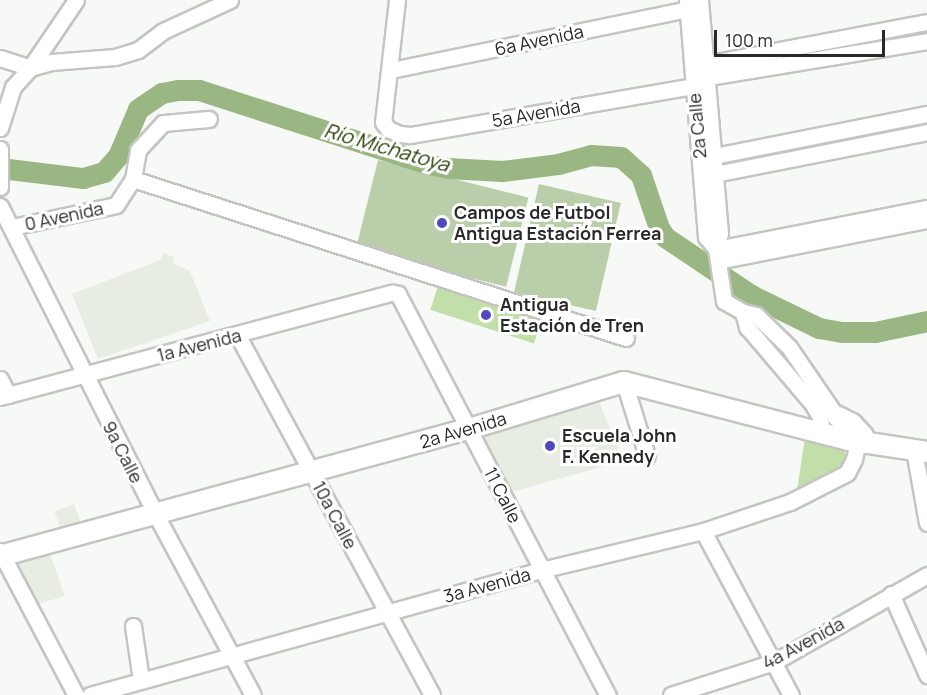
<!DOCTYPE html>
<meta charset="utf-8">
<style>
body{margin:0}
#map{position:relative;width:927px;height:695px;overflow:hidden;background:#f7f9f6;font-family:Manrope,sans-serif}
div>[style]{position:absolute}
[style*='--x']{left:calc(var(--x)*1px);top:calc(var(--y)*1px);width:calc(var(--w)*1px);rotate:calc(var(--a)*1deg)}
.built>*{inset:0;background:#e8ede3;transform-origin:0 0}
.green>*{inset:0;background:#baceaa;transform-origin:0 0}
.river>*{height:21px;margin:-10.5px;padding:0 10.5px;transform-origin:10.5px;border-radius:10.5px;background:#9ab682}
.building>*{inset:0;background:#c2dfa9;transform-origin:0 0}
.roads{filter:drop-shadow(2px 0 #c4c5c2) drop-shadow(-2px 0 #c4c5c2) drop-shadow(0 2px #c4c5c2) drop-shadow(0 -2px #c4c5c2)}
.minor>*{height:15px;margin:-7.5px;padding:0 7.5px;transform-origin:7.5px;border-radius:7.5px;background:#fff}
.major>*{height:20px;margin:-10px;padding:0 10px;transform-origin:10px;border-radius:10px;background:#fff}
.dots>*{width:16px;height:16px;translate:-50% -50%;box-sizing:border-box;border:3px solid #fff;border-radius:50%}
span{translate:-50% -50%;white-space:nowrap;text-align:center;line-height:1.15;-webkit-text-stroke:6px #fff;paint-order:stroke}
.street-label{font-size:18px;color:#292928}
.poi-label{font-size:18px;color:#292928;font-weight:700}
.left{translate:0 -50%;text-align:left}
.water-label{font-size:20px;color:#243d02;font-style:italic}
.scale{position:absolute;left:714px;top:30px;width:171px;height:27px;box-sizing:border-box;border:3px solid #292928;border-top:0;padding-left:8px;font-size:18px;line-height:21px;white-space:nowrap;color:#292928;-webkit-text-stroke:4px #fff;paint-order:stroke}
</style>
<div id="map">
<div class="built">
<div style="clip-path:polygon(163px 253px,174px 257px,173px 263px,190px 271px,210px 321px,98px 359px,72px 294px,160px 260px)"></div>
<div style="clip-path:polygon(596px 394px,623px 461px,508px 493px,474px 430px)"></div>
<div style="left:74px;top:504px;width:23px;height:21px;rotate:70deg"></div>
<div style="clip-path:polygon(49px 551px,65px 596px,35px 605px,13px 561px)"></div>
</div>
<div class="green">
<div style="left:378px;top:160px;width:155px;height:92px;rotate:14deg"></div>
<div style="left:539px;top:184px;width:84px;height:111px;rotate:13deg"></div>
</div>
<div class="river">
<div style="--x:0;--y:168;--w:84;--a:6.9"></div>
<div style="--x:83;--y:178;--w:22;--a:-16"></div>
<div style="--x:104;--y:172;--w:21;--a:-49"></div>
<div style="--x:118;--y:156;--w:51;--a:-66.9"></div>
<div style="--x:138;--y:109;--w:29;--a:-34"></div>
<div style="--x:162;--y:93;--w:16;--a:-11"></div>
<div style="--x:178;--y:90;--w:21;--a:0"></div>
<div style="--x:199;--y:90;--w:241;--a:17.9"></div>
<div style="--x:428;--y:164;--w:20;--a:11"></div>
<div style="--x:448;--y:168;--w:54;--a:3.2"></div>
<div style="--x:502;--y:171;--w:56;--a:-7.1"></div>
<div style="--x:558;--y:164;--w:34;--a:-15"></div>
<div style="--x:591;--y:155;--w:30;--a:4"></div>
<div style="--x:621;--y:157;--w:27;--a:42"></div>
<div style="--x:641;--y:175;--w:56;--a:71.2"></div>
<div style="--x:659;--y:228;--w:11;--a:56"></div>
<div style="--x:665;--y:237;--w:104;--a:34"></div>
<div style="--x:751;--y:295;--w:76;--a:25.9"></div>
<div style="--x:819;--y:328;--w:23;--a:10"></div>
<div style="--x:842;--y:332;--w:33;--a:0"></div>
<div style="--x:875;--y:332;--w:53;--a:-11.9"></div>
</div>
<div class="building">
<div style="left:438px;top:286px;width:109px;height:25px;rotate:18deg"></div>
<div style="clip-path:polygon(805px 437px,843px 446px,847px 459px,840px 472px,797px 491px)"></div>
</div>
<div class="roads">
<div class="minor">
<div style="--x:397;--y:0;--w:123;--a:96.5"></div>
<div style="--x:383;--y:122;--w:9;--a:54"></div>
<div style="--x:388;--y:129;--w:13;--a:23"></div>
<div style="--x:400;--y:134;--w:10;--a:6"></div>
<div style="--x:410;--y:135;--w:288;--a:-9.8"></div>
<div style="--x:700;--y:0;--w:234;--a:85.1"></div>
<div style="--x:720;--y:233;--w:16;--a:104"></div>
<div style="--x:716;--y:249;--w:53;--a:81.3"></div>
<div style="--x:724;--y:301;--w:22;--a:30"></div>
<div style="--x:743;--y:312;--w:13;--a:13"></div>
<div style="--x:756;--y:315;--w:46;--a:44.1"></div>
<div style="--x:789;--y:347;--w:96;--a:55.6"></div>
<div style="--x:687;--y:1;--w:237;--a:85.4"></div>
<div style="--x:706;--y:237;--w:16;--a:50"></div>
<div style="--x:0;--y:58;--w:32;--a:18"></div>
<div style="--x:30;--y:68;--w:82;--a:-55.9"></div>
<div style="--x:694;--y:66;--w:237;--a:-10.7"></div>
<div style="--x:391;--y:70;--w:302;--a:-11.6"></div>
<div style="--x:696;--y:79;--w:234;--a:-9.3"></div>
<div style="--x:0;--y:128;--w:43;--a:-72.4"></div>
<div style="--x:13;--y:87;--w:25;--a:-48"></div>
<div style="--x:30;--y:68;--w:22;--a:-16"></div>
<div style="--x:51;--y:62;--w:64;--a:-4.5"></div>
<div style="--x:115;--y:57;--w:24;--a:-17"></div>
<div style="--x:138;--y:50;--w:31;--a:-37"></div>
<div style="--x:163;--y:31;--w:74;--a:-24.8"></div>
<div style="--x:0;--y:149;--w:38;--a:90"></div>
<div style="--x:714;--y:156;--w:217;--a:-11.2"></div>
<div style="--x:715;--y:174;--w:216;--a:-11.2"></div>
<div style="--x:133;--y:179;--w:518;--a:17.88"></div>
<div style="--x:0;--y:206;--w:346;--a:63.2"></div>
<div style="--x:156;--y:515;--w:204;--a:61.7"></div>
<div style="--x:12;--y:227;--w:106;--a:-11.9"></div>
<div style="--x:116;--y:205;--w:31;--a:-57"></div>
<div style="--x:133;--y:179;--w:29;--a:-80"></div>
<div style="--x:138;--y:150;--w:37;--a:-47"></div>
<div style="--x:163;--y:123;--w:46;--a:-5"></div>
<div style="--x:716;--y:249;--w:215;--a:-11"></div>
<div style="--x:718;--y:261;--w:213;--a:-11.1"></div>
<div style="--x:743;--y:312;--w:16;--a:75"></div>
<div style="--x:747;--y:327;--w:100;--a:49.5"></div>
<div style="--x:812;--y:403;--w:16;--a:60"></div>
<div style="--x:820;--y:417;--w:16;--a:83"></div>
<div style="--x:238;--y:336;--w:408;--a:61.6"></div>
<div style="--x:0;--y:379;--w:18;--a:63"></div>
<div style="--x:624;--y:382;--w:77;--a:72.7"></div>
<div style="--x:0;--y:397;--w:406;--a:-14.9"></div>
<div style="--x:392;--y:293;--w:6;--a:9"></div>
<div style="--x:398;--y:294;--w:453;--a:62.4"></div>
<div style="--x:914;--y:450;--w:74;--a:79.9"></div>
<div style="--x:703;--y:531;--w:186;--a:61.8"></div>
<div style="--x:0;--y:551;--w:163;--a:62.2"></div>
<div style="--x:891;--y:594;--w:89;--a:66"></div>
<div style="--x:133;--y:626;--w:55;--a:81.6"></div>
<div style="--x:90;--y:695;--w:468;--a:-15.5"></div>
<div style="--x:541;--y:570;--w:167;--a:-13.5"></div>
<div style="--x:703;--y:531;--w:92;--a:-18.4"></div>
<div style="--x:790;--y:502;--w:64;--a:-27"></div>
<div style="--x:847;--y:473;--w:16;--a:-63"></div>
<div style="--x:854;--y:459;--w:17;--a:-77"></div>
<div style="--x:671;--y:695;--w:108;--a:-17.8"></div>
<div style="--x:774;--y:662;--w:176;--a:-29.6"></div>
</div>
<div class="major">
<div style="--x:838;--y:417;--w:16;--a:27"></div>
<div style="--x:852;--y:424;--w:16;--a:47"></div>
<div style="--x:863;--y:436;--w:7;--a:82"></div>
<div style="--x:0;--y:556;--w:486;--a:-15.2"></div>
<div style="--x:469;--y:429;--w:162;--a:-16.9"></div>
<div style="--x:624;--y:382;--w:232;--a:14.5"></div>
<div style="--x:849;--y:440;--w:79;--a:8.7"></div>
</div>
</div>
<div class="dots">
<div style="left:442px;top:223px;background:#5148bf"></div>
<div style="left:486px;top:315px;background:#5148bf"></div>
<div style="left:550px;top:446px;background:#5148bf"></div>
</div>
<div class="street-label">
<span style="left:539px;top:40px;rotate:-12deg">6a Avenida</span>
<span style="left:536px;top:113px;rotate:-10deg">5a Avenida</span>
<span style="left:697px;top:126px;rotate:-95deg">2a Calle</span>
<span style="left:64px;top:216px;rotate:-12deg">0 Avenida</span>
<span style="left:199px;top:345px;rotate:-14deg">1a Avenida</span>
<span style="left:463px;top:430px;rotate:-16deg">2a Avenida</span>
<span style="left:123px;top:452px;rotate:63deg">9a Calle</span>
<span style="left:503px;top:495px;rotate:63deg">11 Calle</span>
<span style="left:335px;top:515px;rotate:62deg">10a Calle</span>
<span style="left:487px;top:585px;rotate:-15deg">3a Avenida</span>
<span style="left:803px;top:643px;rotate:-28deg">4a Avenida</span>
</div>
<div class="poi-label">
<span class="left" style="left:454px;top:223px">Campos de Futbol<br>Antigua Estación Ferrea</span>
<span class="left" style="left:500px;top:315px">Antigua<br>Estación de Tren</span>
<span class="left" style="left:562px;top:446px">Escuela John<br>F. Kennedy</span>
</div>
<div class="water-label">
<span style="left:387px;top:147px;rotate:16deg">Río Michatoya</span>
</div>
<div class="scale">100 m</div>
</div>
